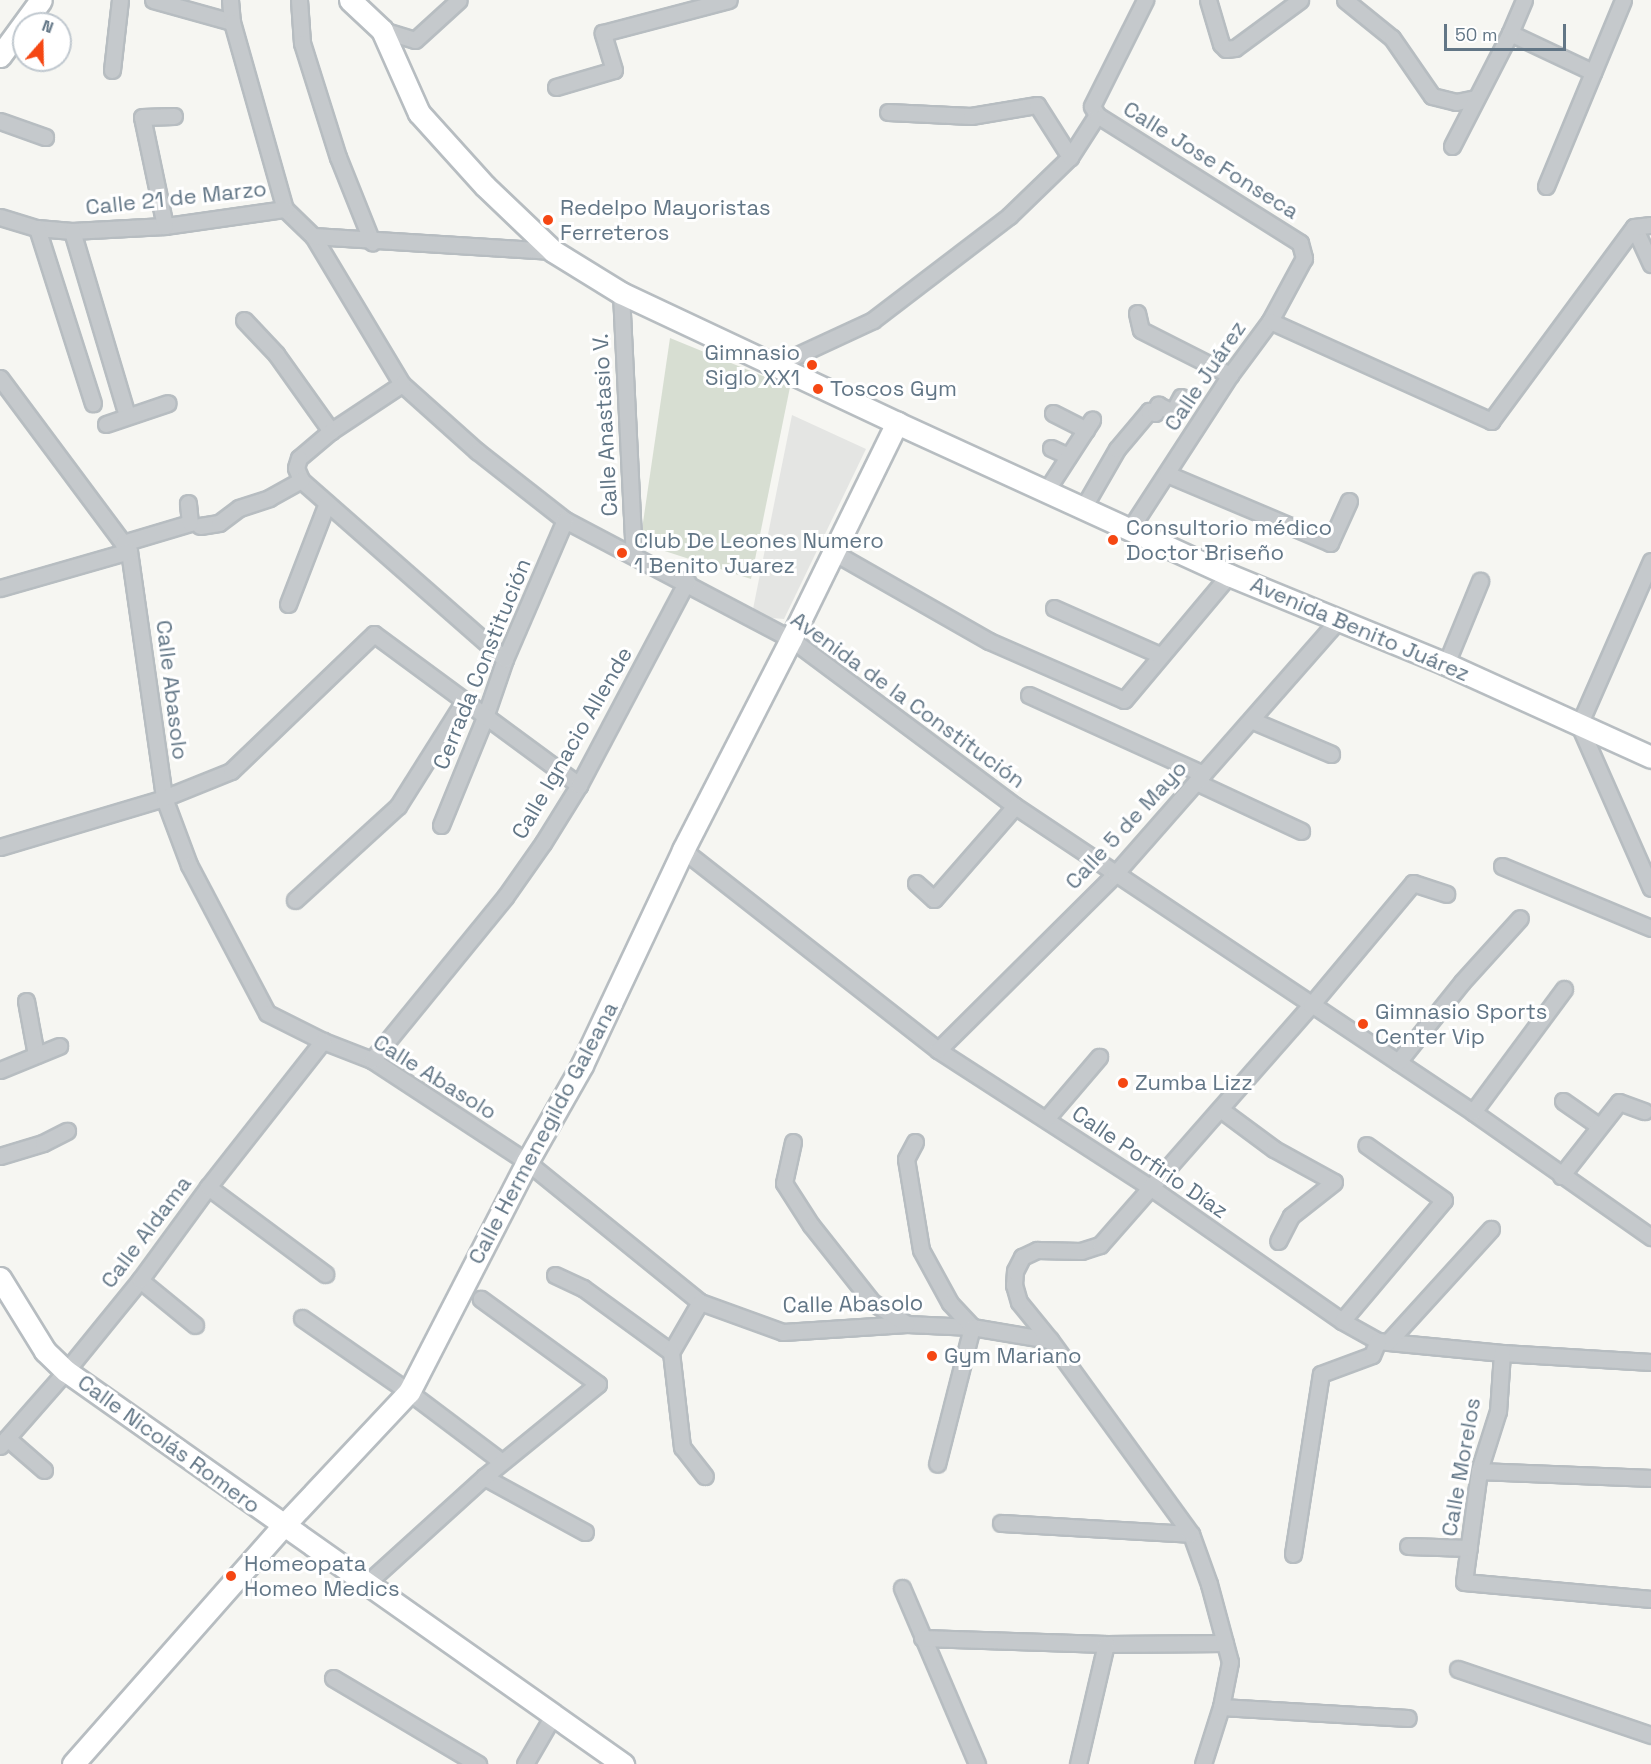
<!DOCTYPE html>
<meta charset="utf-8">
<style>
body{margin:0}
#map{position:relative;width:1651px;height:1764px;overflow:hidden;background:#f6f6f2;font-family:"Space Grotesk",sans-serif}
div>[style]{position:absolute}
[style*='--x']{left:calc(var(--x)*1px);top:calc(var(--y)*1px);width:calc(var(--w)*1px);rotate:calc(var(--a)*1deg)}
.built>*{inset:0;background:#e4e5e3}
.green>*{inset:0;background:#d7ded2}
.roads{filter:drop-shadow(2px 0 #b7bdc1) drop-shadow(-2px 0 #b7bdc1) drop-shadow(0 2px #b7bdc1) drop-shadow(0 -2px #b7bdc1)}
.street>*{height:15px;margin:-7.5px;padding:0 7.5px;transform-origin:7.5px;border-radius:7.5px;background:#c5c9cc}
.secondary>*{height:21px;margin:-10.5px;padding:0 10.5px;transform-origin:10.5px;border-radius:10.5px;background:#fff}
.dots>*{width:16px;height:16px;translate:-50% -50%;box-sizing:border-box;border:3px solid #fff;border-radius:50%}
span{translate:-50% -50%;white-space:nowrap;text-align:center;line-height:1.15;-webkit-text-stroke:6px #fff;paint-order:stroke}
.street-label{font-size:22px;color:#627686}
.poi-label{font-size:22px;color:#627686}
.left{translate:0 -50%;text-align:left}
.right{translate:-100% -50%;text-align:right}
.north{position:absolute;left:12px;top:12px;width:60px;height:60px;box-sizing:border-box;background:#fff;border:2px solid #c0c8cf;border-radius:50%;rotate:20deg;font-size:16px;font-weight:700;line-height:24px;text-align:center;color:#627686}
.north::after{content:'';display:block;margin:auto;width:21px;height:27px;background:#f54713;clip-path:polygon(50% 0,100% 100%,50% 72%,0 100%)}
.scale{position:absolute;left:1444px;top:24px;width:122px;height:27px;box-sizing:border-box;border:3px solid #627686;border-top:0;padding-left:8px;font-size:18px;line-height:21px;white-space:nowrap;color:#627686;-webkit-text-stroke:4px #fff;paint-order:stroke}
</style>
<div id="map">
<div class="built">
<div style="clip-path:polygon(792px 415px,866px 449px,784px 619px,771px 618px,753px 609px)"></div>
</div>
<div class="green">
<div style="clip-path:polygon(670px 338px,790px 387px,751px 579px,640px 543px)"></div>
</div>
<div class="roads">
<div class="street">
<div style="--x:153;--y:0;--w:82;--a:15.6"></div>
<div style="--x:230;--y:0;--w:22;--a:85"></div>
<div style="--x:232;--y:22;--w:194;--a:74.2"></div>
<div style="--x:285;--y:209;--w:39;--a:44"></div>
<div style="--x:313;--y:236;--w:173;--a:59"></div>
<div style="--x:402;--y:384;--w:101;--a:41.8"></div>
<div style="--x:477;--y:451;--w:112;--a:38.1"></div>
<div style="--x:565;--y:520;--w:255;--a:27.8"></div>
<div style="--x:791;--y:639;--w:279;--a:36.7"></div>
<div style="--x:1015;--y:806;--w:551;--a:33.75"></div>
<div style="--x:1473;--y:1112;--w:218;--a:35.1"></div>
<div style="--x:299;--y:0;--w:43;--a:86"></div>
<div style="--x:302;--y:43;--w:120;--a:72.5"></div>
<div style="--x:338;--y:157;--w:92;--a:68.2"></div>
<div style="--x:1208;--y:0;--w:46;--a:73.5"></div>
<div style="--x:1221;--y:44;--w:7;--a:45"></div>
<div style="--x:1226;--y:49;--w:9;--a:-6"></div>
<div style="--x:1235;--y:48;--w:81;--a:-36.4"></div>
<div style="--x:1345;--y:0;--w:60;--a:39"></div>
<div style="--x:1392;--y:38;--w:70;--a:55.4"></div>
<div style="--x:1432;--y:96;--w:25;--a:14"></div>
<div style="--x:1456;--y:102;--w:20;--a:-11"></div>
<div style="--x:382;--y:30;--w:34;--a:17"></div>
<div style="--x:415;--y:40;--w:59;--a:-42.3"></div>
<div style="--x:1510;--y:33;--w:92;--a:25.2"></div>
<div style="--x:112;--y:70;--w:70;--a:-83.5"></div>
<div style="--x:556;--y:87;--w:60;--a:-16.3"></div>
<div style="--x:614;--y:70;--w:39;--a:-107"></div>
<div style="--x:603;--y:33;--w:130;--a:-14.7"></div>
<div style="--x:888;--y:112;--w:83;--a:2.8"></div>
<div style="--x:971;--y:116;--w:67;--a:-9.5"></div>
<div style="--x:1037;--y:105;--w:62;--a:57.6"></div>
<div style="--x:1097;--y:115;--w:240;--a:32.2"></div>
<div style="--x:1300;--y:243;--w:16;--a:75"></div>
<div style="--x:1304;--y:258;--w:72;--a:118.4"></div>
<div style="--x:1270;--y:321;--w:67;--a:126.5"></div>
<div style="--x:1230;--y:375;--w:184;--a:123"></div>
<div style="--x:0;--y:121;--w:48;--a:19.6"></div>
<div style="--x:1452;--y:146;--w:127;--a:-62.8"></div>
<div style="--x:1510;--y:33;--w:36;--a:-67"></div>
<div style="--x:1546;--y:186;--w:201;--a:-67.5"></div>
<div style="--x:0;--y:217;--w:39;--a:17"></div>
<div style="--x:37;--y:228;--w:35;--a:5"></div>
<div style="--x:72;--y:231;--w:93;--a:-3.1"></div>
<div style="--x:165;--y:226;--w:121;--a:-8.1"></div>
<div style="--x:165;--y:226;--w:111;--a:-101.9"></div>
<div style="--x:142;--y:117;--w:32;--a:-2"></div>
<div style="--x:1634;--y:227;--w:41;--a:65.3"></div>
<div style="--x:37;--y:228;--w:184;--a:72.3"></div>
<div style="--x:72;--y:231;--w:192;--a:73.4"></div>
<div style="--x:313;--y:236;--w:240;--a:3.6"></div>
<div style="--x:621;--y:293;--w:262;--a:87.2"></div>
<div style="--x:1137;--y:313;--w:17;--a:77"></div>
<div style="--x:1141;--y:330;--w:100;--a:26.8"></div>
<div style="--x:244;--y:320;--w:47;--a:46.7"></div>
<div style="--x:276;--y:354;--w:95;--a:54.5"></div>
<div style="--x:1270;--y:321;--w:243;--a:24.3"></div>
<div style="--x:1491;--y:421;--w:241;--a:-53.6"></div>
<div style="--x:1634;--y:227;--w:17;--a:-7"></div>
<div style="--x:774;--y:366;--w:109;--a:-24.9"></div>
<div style="--x:873;--y:320;--w:171;--a:-37.4"></div>
<div style="--x:1009;--y:216;--w:85;--a:-44"></div>
<div style="--x:1070;--y:157;--w:50;--a:-57.3"></div>
<div style="--x:1097;--y:115;--w:10;--a:-119"></div>
<div style="--x:1092;--y:106;--w:119;--a:-63.4"></div>
<div style="--x:0;--y:378;--w:216;--a:53.3"></div>
<div style="--x:129;--y:551;--w:249;--a:81.9"></div>
<div style="--x:164;--y:798;--w:72;--a:69.5"></div>
<div style="--x:189;--y:865;--w:167;--a:62.2"></div>
<div style="--x:267;--y:1013;--w:63;--a:26.6"></div>
<div style="--x:323;--y:1041;--w:53;--a:21.2"></div>
<div style="--x:372;--y:1060;--w:186;--a:33.3"></div>
<div style="--x:527;--y:1162;--w:223;--a:39"></div>
<div style="--x:700;--y:1302;--w:88;--a:19.9"></div>
<div style="--x:783;--y:1332;--w:124;--a:-3.7"></div>
<div style="--x:907;--y:1324;--w:65;--a:2.6"></div>
<div style="--x:972;--y:1327;--w:79;--a:9.5"></div>
<div style="--x:402;--y:384;--w:85;--a:146.5"></div>
<div style="--x:331;--y:431;--w:42;--a:139.8"></div>
<div style="--x:299;--y:458;--w:10;--a:107"></div>
<div style="--x:296;--y:468;--w:13;--a:67"></div>
<div style="--x:301;--y:480;--w:271;--a:41.3"></div>
<div style="--x:1053;--y:413;--w:37;--a:27"></div>
<div style="--x:106;--y:424;--w:65;--a:-18.7"></div>
<div style="--x:1051;--y:448;--w:19;--a:25"></div>
<div style="--x:1167;--y:474;--w:177;--a:22.9"></div>
<div style="--x:1330;--y:543;--w:46;--a:-65.7"></div>
<div style="--x:1046;--y:491;--w:85;--a:-57.1"></div>
<div style="--x:1083;--y:508;--w:68;--a:-60"></div>
<div style="--x:1117;--y:449;--w:50;--a:-49.9"></div>
<div style="--x:1149;--y:411;--w:6;--a:18"></div>
<div style="--x:1155;--y:413;--w:9;--a:-69"></div>
<div style="--x:1158;--y:405;--w:17;--a:25"></div>
<div style="--x:1173;--y:412;--w:17;--a:-62"></div>
<div style="--x:200;--y:526;--w:19;--a:-9"></div>
<div style="--x:219;--y:523;--w:25;--a:-37"></div>
<div style="--x:239;--y:508;--w:32;--a:-18"></div>
<div style="--x:269;--y:498;--w:37;--a:-29"></div>
<div style="--x:123;--y:543;--w:70;--a:-16.6"></div>
<div style="--x:190;--y:523;--w:20;--a:-96"></div>
<div style="--x:833;--y:552;--w:180;--a:29.7"></div>
<div style="--x:989;--y:641;--w:147;--a:23.6"></div>
<div style="--x:1124;--y:700;--w:163;--a:-50"></div>
<div style="--x:1651;--y:561;--w:179;--a:113.7"></div>
<div style="--x:1579;--y:725;--w:178;--a:66.2"></div>
<div style="--x:0;--y:588;--w:134;--a:-16"></div>
<div style="--x:288;--y:604;--w:108;--a:-68.9"></div>
<div style="--x:1054;--y:608;--w:116;--a:23.9"></div>
<div style="--x:1446;--y:664;--w:90;--a:-67.7"></div>
<div style="--x:1029;--y:695;--w:191;--a:24.4"></div>
<div style="--x:1251;--y:720;--w:87;--a:23"></div>
<div style="--x:1196;--y:782;--w:116;--a:25"></div>
<div style="--x:441;--y:825;--w:117;--a:-67.8"></div>
<div style="--x:485;--y:717;--w:61;--a:-71"></div>
<div style="--x:505;--y:659;--w:151;--a:-66.7"></div>
<div style="--x:0;--y:847;--w:171;--a:-16.6"></div>
<div style="--x:164;--y:798;--w:72;--a:-21.9"></div>
<div style="--x:231;--y:771;--w:198;--a:-43.8"></div>
<div style="--x:374;--y:634;--w:255;--a:36.4"></div>
<div style="--x:683;--y:850;--w:324;--a:38.1"></div>
<div style="--x:938;--y:1050;--w:252;--a:32.9"></div>
<div style="--x:1150;--y:1187;--w:234;--a:34.9"></div>
<div style="--x:1342;--y:1321;--w:41;--a:29.1"></div>
<div style="--x:1378;--y:1341;--w:125;--a:5.5"></div>
<div style="--x:1502;--y:1353;--w:149;--a:3.5"></div>
<div style="--x:1502;--y:866;--w:161;--a:22.6"></div>
<div style="--x:916;--y:883;--w:24;--a:42"></div>
<div style="--x:934;--y:899;--w:123;--a:-48.9"></div>
<div style="--x:295;--y:900;--w:139;--a:-42.4"></div>
<div style="--x:398;--y:806;--w:124;--a:-57.8"></div>
<div style="--x:26;--y:1001;--w:55;--a:79.5"></div>
<div style="--x:938;--y:1050;--w:250;--a:-44.8"></div>
<div style="--x:1115;--y:874;--w:338;--a:-48.7"></div>
<div style="--x:372;--y:1060;--w:210;--a:-50.8"></div>
<div style="--x:505;--y:897;--w:66;--a:-54.9"></div>
<div style="--x:543;--y:843;--w:68;--a:-58.2"></div>
<div style="--x:579;--y:785;--w:231;--a:-62.1"></div>
<div style="--x:1398;--y:1062;--w:102;--a:-51.3"></div>
<div style="--x:1462;--y:982;--w:86;--a:-47.8"></div>
<div style="--x:0;--y:1070;--w:64;--a:-22.1"></div>
<div style="--x:1563;--y:1101;--w:44;--a:34.8"></div>
<div style="--x:1220;--y:1109;--w:67;--a:36.5"></div>
<div style="--x:1274;--y:1149;--w:68;--a:28.8"></div>
<div style="--x:1334;--y:1182;--w:55;--a:141.7"></div>
<div style="--x:1291;--y:1216;--w:28;--a:117"></div>
<div style="--x:1473;--y:1112;--w:153;--a:-53.5"></div>
<div style="--x:1046;--y:1119;--w:82;--a:-49.5"></div>
<div style="--x:793;--y:1142;--w:42;--a:102.4"></div>
<div style="--x:784;--y:1183;--w:50;--a:57.3"></div>
<div style="--x:811;--y:1225;--w:98;--a:51.6"></div>
<div style="--x:872;--y:1302;--w:41;--a:32.2"></div>
<div style="--x:915;--y:1142;--w:19;--a:118"></div>
<div style="--x:906;--y:1159;--w:92;--a:80.6"></div>
<div style="--x:921;--y:1250;--w:60;--a:61.3"></div>
<div style="--x:950;--y:1303;--w:33;--a:47"></div>
<div style="--x:972;--y:1327;--w:141;--a:104.3"></div>
<div style="--x:0;--y:1156;--w:45;--a:-16.8"></div>
<div style="--x:43;--y:1143;--w:27;--a:-27"></div>
<div style="--x:1561;--y:1176;--w:94;--a:-51.9"></div>
<div style="--x:1619;--y:1102;--w:27;--a:20"></div>
<div style="--x:208;--y:1187;--w:146;--a:36.6"></div>
<div style="--x:555;--y:1275;--w:31;--a:25"></div>
<div style="--x:583;--y:1288;--w:109;--a:36"></div>
<div style="--x:140;--y:1280;--w:71;--a:39.3"></div>
<div style="--x:700;--y:1302;--w:58;--a:120.1"></div>
<div style="--x:671;--y:1352;--w:96;--a:83.4"></div>
<div style="--x:682;--y:1447;--w:37;--a:52"></div>
<div style="--x:302;--y:1318;--w:130;--a:34.7"></div>
<div style="--x:409;--y:1392;--w:116;--a:37"></div>
<div style="--x:1342;--y:1321;--w:158;--a:-49.9"></div>
<div style="--x:1444;--y:1200;--w:95;--a:-144.8"></div>
<div style="--x:1388;--y:1342;--w:153;--a:-47.7"></div>
<div style="--x:1502;--y:1353;--w:58;--a:93.9"></div>
<div style="--x:1498;--y:1411;--w:63;--a:107.6"></div>
<div style="--x:1479;--y:1471;--w:112;--a:97.7"></div>
<div style="--x:1464;--y:1582;--w:188;--a:5.2"></div>
<div style="--x:7;--y:1438;--w:49;--a:40.9"></div>
<div style="--x:0;--y:1446;--w:100;--a:-48.7"></div>
<div style="--x:66;--y:1371;--w:117;--a:-50.9"></div>
<div style="--x:140;--y:1280;--w:115;--a:-53.8"></div>
<div style="--x:208;--y:1187;--w:186;--a:-51.8"></div>
<div style="--x:1479;--y:1471;--w:172;--a:2.3"></div>
<div style="--x:484;--y:1477;--w:115;--a:28.6"></div>
<div style="--x:1001;--y:1523;--w:190;--a:3.3"></div>
<div style="--x:1408;--y:1546;--w:61;--a:1.9"></div>
<div style="--x:1293;--y:1554;--w:182;--a:-81.2"></div>
<div style="--x:1321;--y:1374;--w:54;--a:-20.4"></div>
<div style="--x:1372;--y:1355;--w:15;--a:-67"></div>
<div style="--x:366;--y:1584;--w:159;--a:-42.2"></div>
<div style="--x:484;--y:1477;--w:147;--a:-39.2"></div>
<div style="--x:598;--y:1384;--w:145;--a:-144"></div>
<div style="--x:902;--y:1588;--w:191;--a:66.9"></div>
<div style="--x:922;--y:1638;--w:184;--a:1.9"></div>
<div style="--x:1106;--y:1644;--w:119;--a:-0.5"></div>
<div style="--x:1458;--y:1669;--w:204;--a:18.9"></div>
<div style="--x:333;--y:1678;--w:169;--a:30.7"></div>
<div style="--x:1221;--y:1707;--w:187;--a:3.4"></div>
<div style="--x:525;--y:1764;--w:58;--a:-59.9"></div>
<div style="--x:1078;--y:1764;--w:123;--a:-76.9"></div>
<div style="--x:1203;--y:1764;--w:60;--a:-72.5"></div>
<div style="--x:1221;--y:1707;--w:46;--a:-78.7"></div>
<div style="--x:1230;--y:1662;--w:81;--a:-105.1"></div>
<div style="--x:1209;--y:1584;--w:53;--a:-109.8"></div>
<div style="--x:1191;--y:1534;--w:240;--a:-126"></div>
<div style="--x:1050;--y:1340;--w:49;--a:-129.2"></div>
<div style="--x:1019;--y:1302;--w:18;--a:-106"></div>
<div style="--x:1014;--y:1285;--w:14;--a:-86"></div>
<div style="--x:1015;--y:1271;--w:16;--a:-63"></div>
<div style="--x:1022;--y:1257;--w:17;--a:-25"></div>
<div style="--x:1037;--y:1250;--w:44;--a:1.3"></div>
<div style="--x:1081;--y:1251;--w:20;--a:-18"></div>
<div style="--x:1100;--y:1245;--w:320;--a:-48.7"></div>
<div style="--x:1311;--y:1005;--w:159;--a:-50.1"></div>
<div style="--x:1413;--y:883;--w:35;--a:18"></div>
</div>
<div class="secondary">
<div style="--x:350;--y:0;--w:44;--a:43.2"></div>
<div style="--x:382;--y:30;--w:91;--a:66"></div>
<div style="--x:419;--y:113;--w:98;--a:47.9"></div>
<div style="--x:485;--y:186;--w:94;--a:43.7"></div>
<div style="--x:553;--y:251;--w:80;--a:31.7"></div>
<div style="--x:621;--y:293;--w:305;--a:25.2"></div>
<div style="--x:897;--y:423;--w:365;--a:24.6"></div>
<div style="--x:1229;--y:575;--w:235;--a:22.3"></div>
<div style="--x:1446;--y:664;--w:225;--a:24.4"></div>
<div style="--x:0;--y:56;--w:69;--a:-53.8"></div>
<div style="--x:0;--y:1278;--w:86;--a:58.3"></div>
<div style="--x:45;--y:1351;--w:29;--a:44"></div>
<div style="--x:66;--y:1371;--w:682;--a:35.21"></div>
<div style="--x:73;--y:1764;--w:317;--a:-48.6"></div>
<div style="--x:283;--y:1526;--w:184;--a:-46.8"></div>
<div style="--x:409;--y:1392;--w:259;--a:-62.8"></div>
<div style="--x:527;--y:1162;--w:112;--a:-60.4"></div>
<div style="--x:582;--y:1065;--w:238;--a:-64.8"></div>
<div style="--x:683;--y:850;--w:237;--a:-62.9"></div>
<div style="--x:791;--y:639;--w:241;--a:-63.9"></div>
</div>
</div>
<div class="dots">
<div style="left:548px;top:220px;background:#f54713"></div>
<div style="left:812px;top:365px;background:#f54713"></div>
<div style="left:818px;top:389px;background:#f54713"></div>
<div style="left:1113px;top:540px;background:#f54713"></div>
<div style="left:622px;top:553px;background:#f54713"></div>
<div style="left:1363px;top:1024px;background:#f54713"></div>
<div style="left:1123px;top:1083px;background:#f54713"></div>
<div style="left:932px;top:1356px;background:#f54713"></div>
<div style="left:231px;top:1576px;background:#f54713"></div>
</div>
<div class="street-label">
<span style="left:1211px;top:160px;rotate:32deg">Calle Jose Fonseca</span>
<span style="left:176px;top:198px;rotate:-6deg">Calle 21 de Marzo</span>
<span style="left:1205px;top:376px;rotate:-56deg">Calle Juárez</span>
<span style="left:605px;top:425px;rotate:-93deg">Calle Anastasio V.</span>
<span style="left:1360px;top:629px;rotate:23deg">Avenida Benito Juárez</span>
<span style="left:482px;top:664px;rotate:-68deg">Cerrada Constitución</span>
<span style="left:172px;top:690px;rotate:83deg">Calle Abasolo</span>
<span style="left:908px;top:700px;rotate:36deg">Avenida de la Constitución</span>
<span style="left:572px;top:743px;rotate:-60deg">Calle Ignacio Allende</span>
<span style="left:1126px;top:825px;rotate:-47deg">Calle 5 de Mayo</span>
<span style="left:435px;top:1077px;rotate:32deg">Calle Abasolo</span>
<span style="left:543px;top:1133px;rotate:-62deg">Calle Hermenegildo Galeana</span>
<span style="left:1150px;top:1162px;rotate:34deg">Calle Porfirio Díaz</span>
<span style="left:146px;top:1232px;rotate:-53deg">Calle Aldama</span>
<span style="left:853px;top:1304px;rotate:-1deg">Calle Abasolo</span>
<span style="left:169px;top:1444px;rotate:36deg">Calle Nicolás Romero</span>
<span style="left:1461px;top:1467px;rotate:-80deg">Calle Morelos</span>
</div>
<div class="poi-label">
<span class="left" style="left:560px;top:220px">Redelpo Mayoristas<br>Ferreteros</span>
<span class="right" style="left:800px;top:365px">Gimnasio<br>Siglo XX1</span>
<span class="left" style="left:830px;top:389px">Toscos Gym</span>
<span class="left" style="left:1126px;top:540px">Consultorio médico<br>Doctor Briseño</span>
<span class="left" style="left:634px;top:553px">Club De Leones Numero<br>1 Benito Juarez</span>
<span class="left" style="left:1375px;top:1024px">Gimnasio Sports<br>Center Vip</span>
<span class="left" style="left:1135px;top:1083px">Zumba Lizz</span>
<span class="left" style="left:944px;top:1356px">Gym Mariano</span>
<span class="left" style="left:244px;top:1576px">Homeopata<br>Homeo Medics</span>
</div>
<div class="north">N</div>
<div class="scale">50 m</div>
</div>
